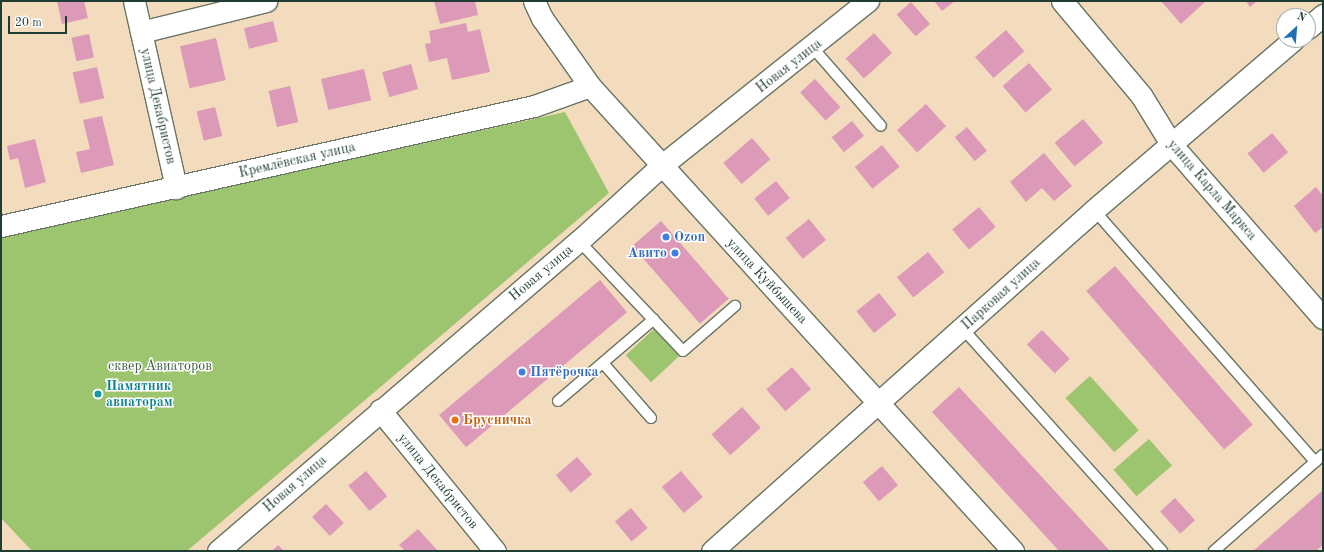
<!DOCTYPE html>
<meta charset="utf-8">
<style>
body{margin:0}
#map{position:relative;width:1324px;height:552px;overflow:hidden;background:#f3dbbd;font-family:"Old Standard TT",serif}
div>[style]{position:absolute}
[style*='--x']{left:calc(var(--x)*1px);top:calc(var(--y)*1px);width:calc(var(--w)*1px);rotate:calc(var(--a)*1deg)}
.green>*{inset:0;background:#9dc46f;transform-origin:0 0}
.building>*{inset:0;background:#dd99b8;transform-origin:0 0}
.roads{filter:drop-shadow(1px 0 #697464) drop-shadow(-1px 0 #697464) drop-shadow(0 1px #697464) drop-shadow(0 -1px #697464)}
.service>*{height:10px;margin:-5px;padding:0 5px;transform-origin:5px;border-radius:5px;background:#fff}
.minor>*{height:21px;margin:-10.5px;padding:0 10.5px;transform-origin:10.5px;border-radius:10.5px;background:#fff}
.dots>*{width:11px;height:11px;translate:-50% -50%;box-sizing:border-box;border:2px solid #fff;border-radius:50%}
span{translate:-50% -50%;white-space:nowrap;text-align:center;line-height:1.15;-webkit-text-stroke:3px #fff;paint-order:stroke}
.street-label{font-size:14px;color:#1f3d34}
.shop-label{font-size:14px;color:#366cbe;font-weight:700}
.left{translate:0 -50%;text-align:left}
.right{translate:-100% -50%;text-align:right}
.park-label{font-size:14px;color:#3e5f43}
.culture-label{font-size:14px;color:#0d838f;font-weight:700}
.food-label{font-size:14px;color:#c56008;font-weight:700}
.frame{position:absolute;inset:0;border:2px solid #1f3d34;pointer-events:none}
.north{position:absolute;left:1276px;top:8px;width:40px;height:40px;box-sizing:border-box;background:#fff;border:1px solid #a5b1ae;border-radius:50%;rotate:26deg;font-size:11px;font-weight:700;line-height:16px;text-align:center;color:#1f3d34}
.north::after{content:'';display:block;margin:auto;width:14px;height:18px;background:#1f6fb2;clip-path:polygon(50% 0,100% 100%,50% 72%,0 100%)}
.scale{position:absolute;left:8px;top:16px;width:59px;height:18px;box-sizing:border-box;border:2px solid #1f3d34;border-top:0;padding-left:5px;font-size:12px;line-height:14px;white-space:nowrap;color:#1f3d34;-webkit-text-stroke:3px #fff;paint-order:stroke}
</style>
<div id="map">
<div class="green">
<div style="clip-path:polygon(565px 112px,609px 193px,187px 551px,32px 551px,1px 518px,1px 237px)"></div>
<div style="left:655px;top:328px;width:37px;height:40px;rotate:47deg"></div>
<div style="left:1090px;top:376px;width:73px;height:33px;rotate:48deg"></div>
<div style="left:1149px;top:439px;width:35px;height:47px;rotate:49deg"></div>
</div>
<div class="building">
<div style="clip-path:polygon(57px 1px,84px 1px,88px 18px,62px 24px)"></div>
<div style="clip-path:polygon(434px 1px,475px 1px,478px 15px,440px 24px)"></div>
<div style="clip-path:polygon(934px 1px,955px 1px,942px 11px)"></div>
<div style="clip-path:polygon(1161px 1px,1206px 1px,1181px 24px)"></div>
<div style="clip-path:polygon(1246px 1px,1257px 1px,1250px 7px)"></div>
<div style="left:911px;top:2px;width:29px;height:19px;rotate:49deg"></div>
<div style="left:273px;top:21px;width:21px;height:30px;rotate:76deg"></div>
<div style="clip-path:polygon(466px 23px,468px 32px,480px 29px,490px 72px,452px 80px,447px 58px,429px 62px,425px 44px,431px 43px,429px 31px)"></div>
<div style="left:1006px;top:30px;width:28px;height:41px;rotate:49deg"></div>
<div style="left:874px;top:33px;width:27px;height:38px;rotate:48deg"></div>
<div style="left:89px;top:34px;width:24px;height:18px;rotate:78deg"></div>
<div style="left:216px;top:38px;width:43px;height:37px;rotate:77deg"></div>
<div style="left:1029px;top:63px;width:35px;height:35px;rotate:49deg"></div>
<div style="left:411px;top:64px;width:26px;height:30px;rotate:74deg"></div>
<div style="left:97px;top:67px;width:32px;height:25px;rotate:77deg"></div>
<div style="left:364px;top:69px;width:32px;height:44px;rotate:77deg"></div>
<div style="left:815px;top:79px;width:38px;height:20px;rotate:48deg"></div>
<div style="left:290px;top:86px;width:37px;height:22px;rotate:77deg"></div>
<div style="left:926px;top:104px;width:30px;height:39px;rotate:48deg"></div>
<div style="left:215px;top:107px;width:30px;height:19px;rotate:76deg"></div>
<div style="clip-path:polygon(102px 116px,114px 165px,81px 173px,76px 152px,90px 149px,83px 120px)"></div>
<div style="left:1083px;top:119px;width:31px;height:37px;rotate:50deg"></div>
<div style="left:852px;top:121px;width:19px;height:26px;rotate:51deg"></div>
<div style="left:967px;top:127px;width:31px;height:16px;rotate:50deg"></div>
<div style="left:1272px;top:133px;width:25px;height:32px;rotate:50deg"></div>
<div style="left:752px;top:138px;width:28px;height:38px;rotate:49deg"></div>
<div style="clip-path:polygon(35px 139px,46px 182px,25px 188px,18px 158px,10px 160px,7px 146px)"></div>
<div style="left:882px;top:145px;width:28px;height:35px;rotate:51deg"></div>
<div style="clip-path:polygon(1044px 153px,1072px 186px,1054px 201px,1042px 188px,1026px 202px,1010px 182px)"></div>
<div style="left:776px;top:181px;width:22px;height:28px;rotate:51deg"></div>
<div style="clip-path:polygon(1316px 187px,1323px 196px,1323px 227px,1315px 233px,1294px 206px)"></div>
<div style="left:979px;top:207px;width:26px;height:35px;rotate:50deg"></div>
<div style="left:809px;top:219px;width:27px;height:30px;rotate:51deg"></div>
<div style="left:661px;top:221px;width:103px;height:38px;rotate:49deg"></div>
<div style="left:928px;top:252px;width:26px;height:40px;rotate:51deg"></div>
<div style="left:1115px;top:266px;width:210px;height:38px;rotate:49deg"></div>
<div style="left:600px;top:280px;width:42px;height:210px;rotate:50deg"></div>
<div style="left:879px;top:293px;width:28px;height:29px;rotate:51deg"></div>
<div style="left:1042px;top:330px;width:40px;height:21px;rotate:46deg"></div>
<div style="left:792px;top:367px;width:29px;height:34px;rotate:49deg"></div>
<div style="clip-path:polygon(959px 387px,1110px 551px,1059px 551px,932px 412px)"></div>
<div style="left:742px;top:407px;width:28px;height:41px;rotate:48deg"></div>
<div style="left:577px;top:457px;width:23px;height:28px;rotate:49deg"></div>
<div style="left:882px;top:466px;width:25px;height:25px;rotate:50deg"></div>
<div style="left:366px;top:471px;width:33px;height:23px;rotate:50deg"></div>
<div style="left:681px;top:471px;width:34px;height:25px;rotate:50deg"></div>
<div style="clip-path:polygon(1323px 490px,1323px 545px,1316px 551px,1253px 551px)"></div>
<div style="left:1175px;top:498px;width:30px;height:20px;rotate:48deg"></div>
<div style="left:326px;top:504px;width:26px;height:19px;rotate:47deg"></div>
<div style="left:631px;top:508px;width:26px;height:21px;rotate:50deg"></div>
<div style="clip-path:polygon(418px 529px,438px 551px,405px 551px,399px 545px)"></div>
<div style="clip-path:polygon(278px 545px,284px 551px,272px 551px)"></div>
</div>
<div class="roads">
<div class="service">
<div style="--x:813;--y:48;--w:103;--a:48.9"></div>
<div style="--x:1094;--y:210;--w:335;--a:48.7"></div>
<div style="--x:579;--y:241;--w:151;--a:46.6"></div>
<div style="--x:683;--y:351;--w:69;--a:-40.9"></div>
<div style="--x:963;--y:329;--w:298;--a:48.1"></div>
<div style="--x:603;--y:363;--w:73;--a:48.9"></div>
<div style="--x:558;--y:401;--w:126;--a:-40.5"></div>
<div style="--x:1214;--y:551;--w:145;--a:-41.4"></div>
</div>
<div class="minor">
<div style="--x:134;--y:1;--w:192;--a:77.3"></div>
<div style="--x:534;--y:1;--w:19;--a:65"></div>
<div style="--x:542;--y:18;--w:83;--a:54.8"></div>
<div style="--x:590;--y:86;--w:629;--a:47.71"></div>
<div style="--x:1062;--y:1;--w:123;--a:50"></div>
<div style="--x:1141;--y:95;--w:57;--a:58.5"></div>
<div style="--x:1171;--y:144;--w:231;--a:48.9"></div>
<div style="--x:1308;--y:28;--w:20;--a:-41"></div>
<div style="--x:141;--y:32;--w:129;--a:-13.9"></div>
<div style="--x:1;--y:226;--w:546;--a:-12.69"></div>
<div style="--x:534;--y:106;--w:59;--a:-19.7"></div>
<div style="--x:380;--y:410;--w:182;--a:50.8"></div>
<div style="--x:218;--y:551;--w:476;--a:-40.7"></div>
<div style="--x:579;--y:241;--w:111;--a:-42.4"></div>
<div style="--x:661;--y:166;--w:265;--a:-38.6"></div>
<div style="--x:712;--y:551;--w:512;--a:-41.75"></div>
<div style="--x:1094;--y:210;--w:262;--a:-40.5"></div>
</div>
</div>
<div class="dots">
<div style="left:666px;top:237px;background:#3f7fe0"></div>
<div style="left:675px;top:253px;background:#3f7fe0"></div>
<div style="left:522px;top:372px;background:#3f7fe0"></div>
<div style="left:98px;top:394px;background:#0f9aa8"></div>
<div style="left:455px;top:420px;background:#e8710a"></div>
</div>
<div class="street-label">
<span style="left:789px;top:66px;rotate:-38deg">Новая улица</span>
<span style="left:158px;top:106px;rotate:77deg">улица Декабристов</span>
<span style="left:297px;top:160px;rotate:-13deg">Кремлёвская улица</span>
<span style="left:1212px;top:190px;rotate:49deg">улица Карла Маркса</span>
<span style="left:541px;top:273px;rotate:-40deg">Новая улица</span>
<span style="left:767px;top:281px;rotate:47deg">улица Куйбышева</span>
<span style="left:1001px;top:294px;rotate:-42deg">Парковая улица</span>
<span style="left:438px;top:481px;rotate:51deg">улица Декабристов</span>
<span style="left:295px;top:484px;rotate:-41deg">Новая улица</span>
</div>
<div class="shop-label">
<span class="left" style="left:674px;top:237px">Ozon</span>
<span class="right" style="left:667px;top:253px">Авито</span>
<span class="left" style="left:530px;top:372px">Пятёрочка</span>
</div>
<div class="park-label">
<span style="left:160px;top:366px">сквер Авиаторов</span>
</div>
<div class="culture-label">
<span class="left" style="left:106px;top:394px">Памятник<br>авиаторам</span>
</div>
<div class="food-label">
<span class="left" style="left:463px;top:420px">Брусничка</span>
</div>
<div class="frame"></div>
<div class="north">N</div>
<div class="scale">20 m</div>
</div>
